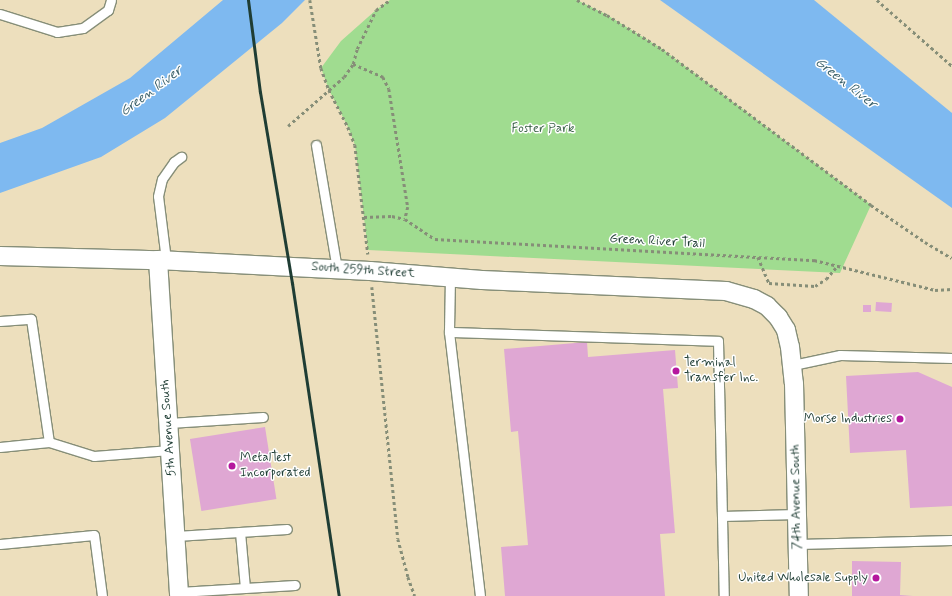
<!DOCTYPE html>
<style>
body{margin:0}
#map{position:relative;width:952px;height:596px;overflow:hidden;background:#eddfbd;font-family:Mynerve,sans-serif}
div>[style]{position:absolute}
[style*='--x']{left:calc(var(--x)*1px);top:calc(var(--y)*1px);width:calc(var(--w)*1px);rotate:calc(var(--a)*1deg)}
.green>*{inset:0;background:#a0dc90}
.water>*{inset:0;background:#7eb9f0}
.building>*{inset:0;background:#dfa7d3;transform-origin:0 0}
.path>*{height:2.5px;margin-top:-1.25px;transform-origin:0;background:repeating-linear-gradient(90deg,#868e78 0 3px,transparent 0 6px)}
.roads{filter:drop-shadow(1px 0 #868e78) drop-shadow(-1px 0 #868e78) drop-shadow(0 1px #868e78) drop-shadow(0 -1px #868e78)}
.service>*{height:9px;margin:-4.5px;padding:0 4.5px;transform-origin:4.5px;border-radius:4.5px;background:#fff}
.minor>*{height:18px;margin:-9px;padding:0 9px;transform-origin:9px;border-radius:9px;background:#fff}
.rail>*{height:3px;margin:-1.5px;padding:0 1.5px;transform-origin:1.5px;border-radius:1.5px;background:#1f3d34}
.dots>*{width:11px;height:11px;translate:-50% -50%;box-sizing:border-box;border:2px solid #fff;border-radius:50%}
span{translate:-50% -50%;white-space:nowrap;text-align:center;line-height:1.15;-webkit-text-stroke:3px #fff;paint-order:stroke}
.park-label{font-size:13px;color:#3f654b}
.street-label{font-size:13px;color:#1f3d34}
.poi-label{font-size:13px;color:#1f3d34}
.left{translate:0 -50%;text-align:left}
.right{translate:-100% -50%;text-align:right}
.water-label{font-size:14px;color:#3c626c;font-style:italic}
</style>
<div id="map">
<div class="green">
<div style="clip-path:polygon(390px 0,577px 0,607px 15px,662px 49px,871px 205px,840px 273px,368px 250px,355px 145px,348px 127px,329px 90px,321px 68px,341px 41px,376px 10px)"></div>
</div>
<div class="water">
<div style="clip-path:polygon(223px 0,305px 0,282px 23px,165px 118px,101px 157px,0 193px,0 143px,42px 128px,130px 78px)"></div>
<div style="clip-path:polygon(660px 0,814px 0,952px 113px,952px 208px)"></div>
</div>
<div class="building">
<div style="left:876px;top:302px;width:16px;height:9px;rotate:4deg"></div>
<div style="left:863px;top:305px;width:8px;height:7px"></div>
<div style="clip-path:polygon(587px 342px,588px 357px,675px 350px,678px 388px,663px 389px,675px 533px,660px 534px,665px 596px,505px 596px,501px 547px,528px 545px,518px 431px,511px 432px,504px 349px)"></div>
<div style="clip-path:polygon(918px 372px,952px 387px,952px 506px,910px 508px,906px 450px,850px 453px,846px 376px)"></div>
<div style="left:265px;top:427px;width:73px;height:76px;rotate:81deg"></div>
<div style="clip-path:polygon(852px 561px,901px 562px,900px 595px,913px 596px,852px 596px)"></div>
</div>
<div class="path">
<div style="--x:310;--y:0;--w:69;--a:80.8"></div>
<div style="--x:321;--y:68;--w:23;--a:70"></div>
<div style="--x:329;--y:90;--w:42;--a:62.8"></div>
<div style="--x:348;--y:127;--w:19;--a:69"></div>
<div style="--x:355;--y:145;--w:110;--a:83.2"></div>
<div style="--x:577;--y:0;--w:34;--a:27"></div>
<div style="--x:607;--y:15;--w:65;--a:31.7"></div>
<div style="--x:662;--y:49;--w:261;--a:36.7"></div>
<div style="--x:871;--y:205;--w:65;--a:34.4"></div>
<div style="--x:925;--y:242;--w:31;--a:31"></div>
<div style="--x:877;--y:0;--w:100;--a:41.3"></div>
<div style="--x:353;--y:64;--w:33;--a:23"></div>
<div style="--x:383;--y:77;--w:13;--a:63"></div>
<div style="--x:389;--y:89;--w:120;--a:80.9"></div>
<div style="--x:408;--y:207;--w:12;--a:104"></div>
<div style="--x:288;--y:126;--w:74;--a:-41.2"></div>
<div style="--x:344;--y:77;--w:16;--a:-55"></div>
<div style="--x:353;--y:64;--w:16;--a:-75"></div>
<div style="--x:357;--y:49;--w:43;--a:-64"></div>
<div style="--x:376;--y:10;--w:17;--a:-36"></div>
<div style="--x:364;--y:217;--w:28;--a:-2"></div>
<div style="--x:392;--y:216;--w:13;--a:13"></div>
<div style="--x:405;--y:219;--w:36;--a:34"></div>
<div style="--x:435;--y:239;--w:380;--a:3.2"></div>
<div style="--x:814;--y:260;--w:125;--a:13.9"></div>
<div style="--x:935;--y:290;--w:17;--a:-3"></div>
<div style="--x:758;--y:257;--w:28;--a:67"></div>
<div style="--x:769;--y:283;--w:46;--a:3.7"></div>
<div style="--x:815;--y:286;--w:13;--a:-32"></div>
<div style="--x:826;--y:279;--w:18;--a:-49"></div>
<div style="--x:372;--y:287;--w:253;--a:84.1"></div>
<div style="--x:398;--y:539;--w:39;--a:75"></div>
<div style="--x:408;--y:577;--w:20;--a:70"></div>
</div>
<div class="roads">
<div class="service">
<div style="--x:0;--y:14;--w:60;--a:17.5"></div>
<div style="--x:57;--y:32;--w:26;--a:-9"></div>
<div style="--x:83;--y:28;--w:31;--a:-36"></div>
<div style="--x:108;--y:10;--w:10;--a:-73"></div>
<div style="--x:316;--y:145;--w:126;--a:80.4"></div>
<div style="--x:166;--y:260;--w:64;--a:-97.1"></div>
<div style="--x:158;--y:196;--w:17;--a:-77"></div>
<div style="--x:162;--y:179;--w:21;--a:-55"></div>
<div style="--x:174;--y:162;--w:9;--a:-36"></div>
<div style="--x:450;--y:278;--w:54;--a:91.1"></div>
<div style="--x:449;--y:332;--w:269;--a:1.9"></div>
<div style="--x:718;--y:341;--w:255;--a:88.7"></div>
<div style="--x:0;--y:321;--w:31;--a:-4"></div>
<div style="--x:31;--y:319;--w:124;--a:81.7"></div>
<div style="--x:449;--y:332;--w:266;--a:83.3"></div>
<div style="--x:793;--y:365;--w:48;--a:-12"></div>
<div style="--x:840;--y:355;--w:112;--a:1.5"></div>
<div style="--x:169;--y:423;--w:94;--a:-3.7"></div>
<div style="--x:0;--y:447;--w:49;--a:-5.8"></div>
<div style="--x:49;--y:442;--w:47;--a:17.3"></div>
<div style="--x:94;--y:456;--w:76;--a:-4.5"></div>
<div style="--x:722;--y:516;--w:75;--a:-1.5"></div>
<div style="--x:240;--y:532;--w:56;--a:84.9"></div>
<div style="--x:176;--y:536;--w:111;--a:-3.6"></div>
<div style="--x:0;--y:544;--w:94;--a:-5.5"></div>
<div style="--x:94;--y:535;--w:62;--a:82.5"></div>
<div style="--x:798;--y:544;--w:154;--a:-1.5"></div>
<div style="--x:179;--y:592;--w:116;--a:-3.5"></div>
</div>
<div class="minor">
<div style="--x:0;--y:256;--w:158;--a:1.5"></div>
<div style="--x:158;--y:260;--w:212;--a:3"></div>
<div style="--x:370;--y:271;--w:112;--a:4.6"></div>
<div style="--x:482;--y:280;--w:244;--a:2.6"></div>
<div style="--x:726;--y:291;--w:29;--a:16"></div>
<div style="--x:754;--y:299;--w:15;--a:28"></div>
<div style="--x:767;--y:306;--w:16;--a:45"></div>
<div style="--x:778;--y:317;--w:15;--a:58"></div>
<div style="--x:786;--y:330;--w:17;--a:77"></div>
<div style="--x:790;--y:347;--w:36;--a:84"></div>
<div style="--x:794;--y:383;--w:213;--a:88.7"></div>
<div style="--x:158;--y:260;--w:337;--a:86.4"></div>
</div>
</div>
<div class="rail">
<div style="--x:248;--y:0;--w:93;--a:82.6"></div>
<div style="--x:260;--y:92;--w:194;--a:80.5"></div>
<div style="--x:292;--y:283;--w:317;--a:81.5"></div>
</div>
<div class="dots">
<div style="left:676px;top:371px;background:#b5179e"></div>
<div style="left:900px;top:419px;background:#b5179e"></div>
<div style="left:232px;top:466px;background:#b5179e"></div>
<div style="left:876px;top:578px;background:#b5179e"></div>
</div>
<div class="park-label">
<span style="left:543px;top:129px">Foster Park</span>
</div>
<div class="street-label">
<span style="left:657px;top:242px;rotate:3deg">Green River Trail</span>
<span style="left:363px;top:271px;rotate:4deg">South 259th Street</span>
<span style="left:169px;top:428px;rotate:-94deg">5th Avenue South</span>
<span style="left:797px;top:497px;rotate:-91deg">74th Avenue South</span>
</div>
<div class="poi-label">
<span class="left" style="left:684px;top:371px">Terminal<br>Transfer Inc.</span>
<span class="right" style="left:892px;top:419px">Morse Industries</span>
<span class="left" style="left:240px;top:466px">MetalTest<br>Incorporated</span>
<span class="right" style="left:868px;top:578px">United Wholesale Supply</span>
</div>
<div class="water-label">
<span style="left:846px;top:83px;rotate:38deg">Green River</span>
<span style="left:151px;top:91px;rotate:-37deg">Green River</span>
</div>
</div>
